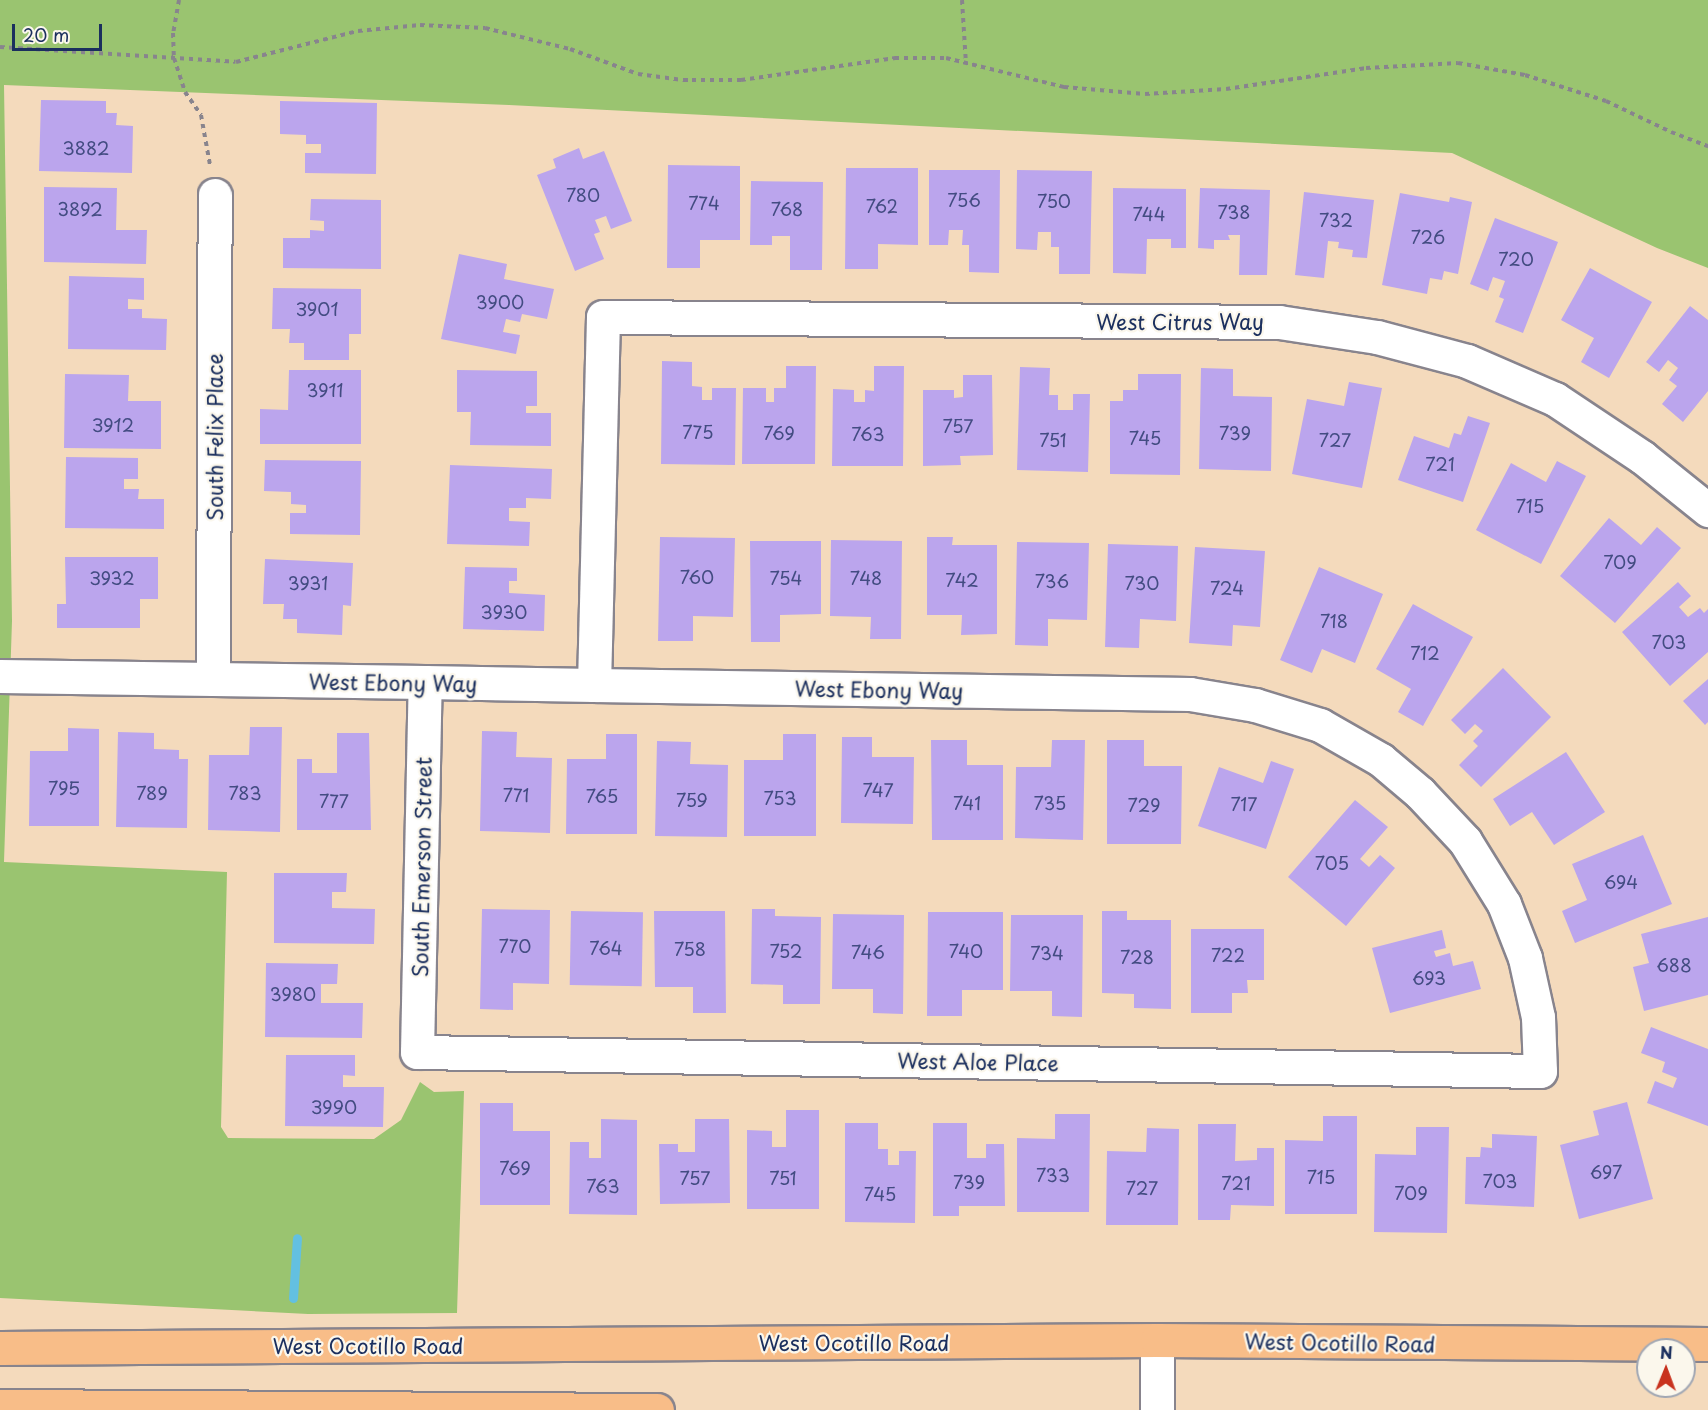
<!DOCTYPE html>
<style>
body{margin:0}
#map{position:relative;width:1708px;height:1410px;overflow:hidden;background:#f4dabc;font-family:"Playpen Sans",sans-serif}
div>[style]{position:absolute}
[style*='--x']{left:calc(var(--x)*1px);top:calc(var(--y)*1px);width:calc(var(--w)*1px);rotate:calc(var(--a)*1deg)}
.green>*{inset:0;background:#9ac470}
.stream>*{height:9px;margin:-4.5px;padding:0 4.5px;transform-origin:4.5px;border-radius:4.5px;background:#63c0e1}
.building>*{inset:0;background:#bba5ed;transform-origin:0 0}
.path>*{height:4px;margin-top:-2px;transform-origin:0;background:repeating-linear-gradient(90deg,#88848d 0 4.5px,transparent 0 9px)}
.roads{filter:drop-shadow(2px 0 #88848d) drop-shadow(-2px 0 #88848d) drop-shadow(0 2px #88848d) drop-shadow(0 -2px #88848d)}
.minor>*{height:33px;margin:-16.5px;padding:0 16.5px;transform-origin:16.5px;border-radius:16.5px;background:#fff}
.major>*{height:33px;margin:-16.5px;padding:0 16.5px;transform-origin:16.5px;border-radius:16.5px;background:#f8bd88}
span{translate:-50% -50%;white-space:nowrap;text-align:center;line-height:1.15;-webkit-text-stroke:4.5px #fbf7ec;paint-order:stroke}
.number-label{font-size:18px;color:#434c82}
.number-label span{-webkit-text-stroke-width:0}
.street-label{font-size:21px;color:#1b2f5e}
.north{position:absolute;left:1636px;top:1338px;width:60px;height:60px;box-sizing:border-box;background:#fbf7ec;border:2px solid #a1a7b3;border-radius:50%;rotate:1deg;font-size:16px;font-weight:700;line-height:24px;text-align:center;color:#1b2f5e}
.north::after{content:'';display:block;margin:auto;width:21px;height:27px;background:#c8321e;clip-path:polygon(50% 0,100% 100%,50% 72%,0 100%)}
.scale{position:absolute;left:12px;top:24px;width:90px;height:27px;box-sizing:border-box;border:3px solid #1b2f5e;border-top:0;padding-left:8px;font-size:18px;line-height:21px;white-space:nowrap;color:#1b2f5e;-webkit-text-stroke:4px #fbf7ec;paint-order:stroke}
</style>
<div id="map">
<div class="green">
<div style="clip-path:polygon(0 0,1708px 0,1708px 268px,1657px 248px,1452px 153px,509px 105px,4px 85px,12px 621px,4px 862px,227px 872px,221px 1127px,228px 1138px,374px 1139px,401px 1120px,420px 1082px,434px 1092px,464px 1091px,457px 1313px,308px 1314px,0 1298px)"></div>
</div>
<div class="stream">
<div style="--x:293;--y:1298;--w:60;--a:-86.2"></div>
</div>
<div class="building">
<div style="clip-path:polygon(41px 100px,106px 101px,106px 113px,117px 113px,116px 125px,133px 126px,132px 173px,39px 171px)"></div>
<div style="clip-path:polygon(280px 101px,377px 103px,376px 174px,305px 173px,305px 153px,321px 153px,321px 144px,306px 144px,306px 135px,280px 134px)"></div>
<div style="clip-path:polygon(579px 148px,583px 159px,604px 151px,632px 221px,611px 229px,606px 216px,595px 220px,600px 232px,594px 234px,604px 259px,575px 271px,537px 175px,556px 168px,553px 159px)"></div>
<div style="clip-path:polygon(668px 165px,740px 166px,740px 240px,700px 240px,700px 268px,667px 268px)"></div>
<div style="clip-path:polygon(846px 168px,918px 168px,918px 245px,878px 244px,878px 269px,845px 269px)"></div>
<div style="clip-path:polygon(929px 170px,1000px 170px,999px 273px,969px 272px,969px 245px,962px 245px,963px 230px,949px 230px,948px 245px,929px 245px)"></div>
<div style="clip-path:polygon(1017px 170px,1092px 171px,1090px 274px,1059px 274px,1059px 247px,1051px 247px,1051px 232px,1038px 232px,1037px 250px,1016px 249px)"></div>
<div style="clip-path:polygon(751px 181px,823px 182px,822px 270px,790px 270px,790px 236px,772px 236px,772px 245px,750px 245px)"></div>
<div style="clip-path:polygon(44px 187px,117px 188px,116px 230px,147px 230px,146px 264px,44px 262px)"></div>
<div style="clip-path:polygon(1113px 188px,1186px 189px,1186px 248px,1171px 248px,1171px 239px,1147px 239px,1146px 274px,1113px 273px)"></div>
<div style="clip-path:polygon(1200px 188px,1270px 190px,1267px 275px,1239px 275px,1240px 235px,1228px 235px,1230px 240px,1214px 240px,1214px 249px,1198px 248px)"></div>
<div style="clip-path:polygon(1304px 192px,1374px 200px,1367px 258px,1352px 257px,1353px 250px,1338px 248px,1339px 242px,1328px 241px,1324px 278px,1295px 275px)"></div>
<div style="clip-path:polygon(1400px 193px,1449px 202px,1450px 197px,1472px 202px,1458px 274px,1444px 271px,1442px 280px,1430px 278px,1427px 294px,1382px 285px)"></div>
<div style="clip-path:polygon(311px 199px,381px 200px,381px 269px,283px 268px,283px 238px,310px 238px,310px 230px,324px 231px,324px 221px,310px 220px)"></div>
<div style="clip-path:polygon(1495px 218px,1558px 242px,1523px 333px,1495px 322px,1504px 299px,1499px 297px,1505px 281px,1493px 277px,1488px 291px,1470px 284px)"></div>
<div style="clip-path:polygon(459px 254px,507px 264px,504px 279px,554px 289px,547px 319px,522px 314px,520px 322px,506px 319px,503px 332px,520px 335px,516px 354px,441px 339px)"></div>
<div style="clip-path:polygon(1590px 268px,1652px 302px,1609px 378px,1581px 362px,1594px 338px,1561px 320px)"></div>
<div style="clip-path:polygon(69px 276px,144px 278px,144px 300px,128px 299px,128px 309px,142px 309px,142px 318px,167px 319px,166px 350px,68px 349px)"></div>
<div style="clip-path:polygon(273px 288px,361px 289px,361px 334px,349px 334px,349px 360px,304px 360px,304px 343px,289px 343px,290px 329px,272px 329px)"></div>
<div style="clip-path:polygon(1690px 306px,1708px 320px,1708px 391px,1683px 422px,1662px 404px,1677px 386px,1669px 380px,1678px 368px,1668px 360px,1659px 372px,1646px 362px)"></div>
<div style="clip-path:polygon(662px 361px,692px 362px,692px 386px,702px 387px,702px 400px,712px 400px,712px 388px,736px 388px,735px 465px,661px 464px)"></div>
<div style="clip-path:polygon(786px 366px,816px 366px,815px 464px,742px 464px,743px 388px,766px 388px,766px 402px,774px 402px,774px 388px,786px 388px)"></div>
<div style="clip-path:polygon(874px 366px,904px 366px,903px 466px,832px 466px,833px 389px,854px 390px,854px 402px,865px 402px,865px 390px,874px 391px)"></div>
<div style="clip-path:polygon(1020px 367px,1050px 368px,1049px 395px,1058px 395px,1058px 410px,1073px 410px,1073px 394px,1090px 394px,1088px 472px,1017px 470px)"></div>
<div style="clip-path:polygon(1201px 368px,1233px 369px,1233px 396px,1272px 397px,1271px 471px,1199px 469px)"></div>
<div style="clip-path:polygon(289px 370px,361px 370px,361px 444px,260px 444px,260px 409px,288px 410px)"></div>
<div style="clip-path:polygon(457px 370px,537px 371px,537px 406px,526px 406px,526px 413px,551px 413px,551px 446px,470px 445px,471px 412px,457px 412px)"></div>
<div style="clip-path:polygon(65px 374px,129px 375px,128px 401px,161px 401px,161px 449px,64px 448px)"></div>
<div style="clip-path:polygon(1138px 374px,1181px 374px,1180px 475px,1110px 474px,1110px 401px,1123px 401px,1123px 390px,1138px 390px)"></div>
<div style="clip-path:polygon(963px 375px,992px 375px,993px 455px,960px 456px,961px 465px,923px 466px,923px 390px,954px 390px,954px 398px,963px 397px)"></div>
<div style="clip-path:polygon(1349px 382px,1382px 388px,1362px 488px,1292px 474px,1307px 399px,1344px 406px)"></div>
<div style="clip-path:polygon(1468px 416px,1490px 423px,1463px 502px,1398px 480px,1414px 436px,1449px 448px,1454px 433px,1461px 435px)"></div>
<div style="clip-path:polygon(66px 457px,138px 458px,138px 479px,124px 479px,124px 489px,139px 489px,138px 499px,164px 499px,164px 529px,65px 528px)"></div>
<div style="clip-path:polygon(265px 460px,361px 461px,360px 535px,290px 534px,290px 513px,306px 513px,306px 505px,291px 504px,291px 492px,264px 491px)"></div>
<div style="clip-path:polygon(1557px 461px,1586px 476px,1541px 564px,1476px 530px,1511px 463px,1546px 482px)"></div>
<div style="clip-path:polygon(450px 465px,552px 469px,551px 499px,526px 498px,526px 508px,509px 508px,509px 521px,530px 522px,529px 546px,447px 544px)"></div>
<div style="clip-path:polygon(1609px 518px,1641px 545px,1657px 527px,1681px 548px,1615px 623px,1560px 576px)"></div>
<div style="clip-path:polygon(660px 537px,735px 538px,733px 617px,693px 616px,693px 641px,658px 641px)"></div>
<div style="clip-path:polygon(927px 537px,953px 537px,952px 545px,997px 545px,997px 634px,961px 635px,962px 615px,927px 615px)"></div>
<div style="clip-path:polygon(831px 540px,902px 541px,901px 639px,870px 639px,871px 617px,830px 616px)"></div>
<div style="clip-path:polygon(750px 541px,821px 541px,821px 614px,780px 615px,780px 642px,751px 642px)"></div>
<div style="clip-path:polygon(1017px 542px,1089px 543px,1087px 620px,1048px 619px,1048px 646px,1015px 645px)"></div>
<div style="clip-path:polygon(1108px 544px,1178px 546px,1176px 621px,1140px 619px,1139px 648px,1105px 647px)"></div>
<div style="clip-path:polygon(1195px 547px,1265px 551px,1260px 627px,1233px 625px,1232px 646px,1189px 643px)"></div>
<div style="clip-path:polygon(65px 557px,158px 557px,158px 599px,140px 599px,140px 628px,57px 628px,57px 604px,66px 604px)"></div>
<div style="clip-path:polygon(265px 559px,353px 563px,351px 606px,343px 605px,342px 635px,297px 633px,297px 619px,283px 619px,284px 604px,263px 604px)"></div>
<div style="clip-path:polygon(465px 567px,517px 568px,517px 581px,509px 581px,509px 593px,545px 595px,544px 631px,463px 629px)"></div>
<div style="clip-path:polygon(1319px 567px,1383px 594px,1355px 663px,1322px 649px,1312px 673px,1280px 660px)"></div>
<div style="clip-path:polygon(1678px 582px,1691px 596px,1679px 607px,1688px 617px,1700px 608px,1704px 613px,1708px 609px,1708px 652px,1670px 686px,1622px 632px)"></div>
<div style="clip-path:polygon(1413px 604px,1473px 637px,1423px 726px,1398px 712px,1411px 689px,1376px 669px)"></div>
<div style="clip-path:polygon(1503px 668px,1551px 717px,1481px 787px,1459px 765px,1478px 746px,1473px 741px,1483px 731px,1475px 724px,1465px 734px,1451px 720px)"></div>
<div style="clip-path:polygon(1708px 679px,1708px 722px,1705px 725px,1683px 701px)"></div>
<div style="clip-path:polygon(250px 727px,282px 727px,280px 832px,208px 830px,209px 755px,249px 755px)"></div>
<div style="clip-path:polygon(68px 728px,99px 729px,99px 826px,29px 826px,30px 751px,68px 751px)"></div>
<div style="clip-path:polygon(482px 731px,517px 732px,516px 757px,552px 758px,550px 833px,480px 831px)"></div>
<div style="clip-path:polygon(118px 732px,154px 733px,154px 749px,179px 750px,179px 759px,188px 759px,187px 828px,116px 827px)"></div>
<div style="clip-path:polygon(337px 733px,369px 733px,371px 830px,297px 830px,297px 759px,312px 759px,312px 773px,337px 773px)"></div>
<div style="clip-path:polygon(606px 734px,637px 734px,637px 834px,566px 834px,567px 759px,606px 759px)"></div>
<div style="clip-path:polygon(783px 734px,816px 734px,816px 836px,744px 836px,744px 760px,783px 760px)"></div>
<div style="clip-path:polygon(842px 737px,872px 737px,872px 757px,914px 757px,913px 824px,841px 823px)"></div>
<div style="clip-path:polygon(931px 740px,967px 740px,967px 765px,1003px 765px,1003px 840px,932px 840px)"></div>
<div style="clip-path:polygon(1052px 740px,1085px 740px,1083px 840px,1015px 838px,1016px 767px,1051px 767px)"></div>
<div style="clip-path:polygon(1107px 740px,1144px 740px,1144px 766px,1182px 766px,1181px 844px,1107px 844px)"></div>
<div style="clip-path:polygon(657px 741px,691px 742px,690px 764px,728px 765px,727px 837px,655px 836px)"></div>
<div style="clip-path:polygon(1566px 752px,1605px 812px,1554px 845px,1532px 812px,1510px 826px,1493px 799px)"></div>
<div style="clip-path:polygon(1271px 761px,1294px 769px,1266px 849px,1198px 826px,1219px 767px,1263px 783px)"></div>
<div style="clip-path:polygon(1355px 800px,1388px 827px,1360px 859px,1369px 867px,1380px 855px,1395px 868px,1346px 926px,1288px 877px)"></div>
<div style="clip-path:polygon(1643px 835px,1672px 904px,1575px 943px,1562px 911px,1587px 900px,1572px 864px)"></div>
<div style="clip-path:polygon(274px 873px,347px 873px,346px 892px,332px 892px,332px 908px,375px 909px,374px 944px,274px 943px)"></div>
<div style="clip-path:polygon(482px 909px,550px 910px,549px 984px,513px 983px,513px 1010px,480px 1009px)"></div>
<div style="clip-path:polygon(752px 909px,775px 909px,775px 916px,821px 917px,820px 1004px,783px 1004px,783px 985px,751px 984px)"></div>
<div style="left:571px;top:911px;width:72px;height:74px;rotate:1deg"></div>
<div style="clip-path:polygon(654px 911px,725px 911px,726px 1013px,693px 1013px,693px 987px,655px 987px)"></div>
<div style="clip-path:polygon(1102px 911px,1127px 911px,1127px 920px,1171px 920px,1171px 1009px,1134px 1008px,1134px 994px,1102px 993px)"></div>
<div style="clip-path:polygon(928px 912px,1003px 912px,1003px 990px,962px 990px,962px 1016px,927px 1016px)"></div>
<div style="clip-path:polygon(833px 914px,904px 915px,903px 1014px,873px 1013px,873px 989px,832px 989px)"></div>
<div style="clip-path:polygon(1011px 915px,1083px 915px,1082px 1017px,1052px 1016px,1052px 991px,1010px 991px)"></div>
<div style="clip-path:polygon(1708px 917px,1708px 995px,1644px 1011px,1633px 967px,1649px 963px,1641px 934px)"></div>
<div style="clip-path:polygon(1191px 929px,1264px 929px,1264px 980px,1247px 980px,1248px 993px,1232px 993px,1232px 1013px,1191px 1013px)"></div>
<div style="clip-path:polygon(1442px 930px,1446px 948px,1434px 951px,1436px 957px,1450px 953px,1453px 966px,1473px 961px,1481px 989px,1390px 1013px,1372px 948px)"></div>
<div style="clip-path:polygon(266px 963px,338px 964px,337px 984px,321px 984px,321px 1003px,363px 1003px,362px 1038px,265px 1037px)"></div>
<div style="clip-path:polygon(1651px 1027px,1708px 1049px,1708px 1126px,1647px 1103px,1655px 1081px,1673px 1088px,1677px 1078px,1662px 1072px,1665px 1062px,1641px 1053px)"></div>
<div style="clip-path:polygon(286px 1055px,355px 1055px,355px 1076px,343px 1075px,343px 1087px,384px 1087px,383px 1127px,285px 1126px)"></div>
<div style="clip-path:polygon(1627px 1102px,1653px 1199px,1579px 1219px,1560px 1145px,1599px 1135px,1593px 1111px)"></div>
<div style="clip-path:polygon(480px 1103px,513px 1103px,513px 1131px,550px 1131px,550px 1205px,480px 1205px)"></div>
<div style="clip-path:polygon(786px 1110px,819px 1110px,819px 1209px,747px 1209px,747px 1130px,772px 1131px,772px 1147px,786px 1147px)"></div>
<div style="clip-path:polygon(1055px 1114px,1090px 1114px,1089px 1212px,1017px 1212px,1017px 1138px,1055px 1139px)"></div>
<div style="clip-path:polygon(1323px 1116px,1357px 1116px,1357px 1214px,1285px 1214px,1285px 1140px,1323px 1141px)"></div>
<div style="clip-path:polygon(601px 1119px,637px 1120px,637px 1215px,569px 1214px,570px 1142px,589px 1142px,589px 1158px,601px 1158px)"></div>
<div style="clip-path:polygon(695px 1119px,729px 1119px,730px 1203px,660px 1204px,659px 1144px,678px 1144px,678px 1152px,695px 1152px)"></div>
<div style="clip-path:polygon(845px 1123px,878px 1123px,878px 1149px,888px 1149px,888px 1165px,899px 1165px,899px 1151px,916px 1151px,915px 1223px,845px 1222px)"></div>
<div style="clip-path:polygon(933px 1123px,967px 1123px,967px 1158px,986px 1158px,986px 1144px,1004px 1144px,1005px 1206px,959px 1206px,959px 1216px,933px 1216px)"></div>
<div style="clip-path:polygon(1198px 1124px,1236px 1124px,1235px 1161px,1257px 1160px,1257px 1148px,1274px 1148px,1274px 1206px,1231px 1205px,1230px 1220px,1198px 1220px)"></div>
<div style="clip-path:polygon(1416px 1127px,1449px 1127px,1447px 1233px,1374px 1232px,1375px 1154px,1416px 1155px)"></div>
<div style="clip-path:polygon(1147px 1128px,1179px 1129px,1178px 1225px,1106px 1225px,1107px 1151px,1146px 1152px)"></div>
<div style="clip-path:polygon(1492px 1134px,1537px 1136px,1534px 1207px,1465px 1204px,1466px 1157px,1480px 1157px,1481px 1147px,1492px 1148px)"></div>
</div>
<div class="path">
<div style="--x:179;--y:0;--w:34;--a:100"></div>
<div style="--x:173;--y:33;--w:25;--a:88"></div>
<div style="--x:174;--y:58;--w:36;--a:72"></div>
<div style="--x:185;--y:92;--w:28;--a:55"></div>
<div style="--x:201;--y:115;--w:51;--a:79.8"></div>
<div style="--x:962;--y:0;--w:64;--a:86.4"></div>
<div style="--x:0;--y:47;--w:236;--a:3.6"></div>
<div style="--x:236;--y:62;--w:126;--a:-14.3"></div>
<div style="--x:358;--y:31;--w:62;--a:-5.5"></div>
<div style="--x:420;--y:25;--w:65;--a:2.6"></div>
<div style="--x:485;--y:28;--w:88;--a:13.9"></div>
<div style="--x:570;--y:49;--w:72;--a:20.2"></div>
<div style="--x:638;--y:74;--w:45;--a:7.6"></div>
<div style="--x:683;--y:80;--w:58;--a:0"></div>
<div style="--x:741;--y:80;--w:156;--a:-8.1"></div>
<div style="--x:895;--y:58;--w:51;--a:0"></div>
<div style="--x:946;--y:58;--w:122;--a:13.8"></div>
<div style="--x:1064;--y:87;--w:81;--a:4.9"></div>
<div style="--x:1145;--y:94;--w:81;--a:-3.5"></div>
<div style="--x:1226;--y:89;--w:142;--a:-8.5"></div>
<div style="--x:1366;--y:68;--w:92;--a:-3.1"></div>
<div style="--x:1458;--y:63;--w:68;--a:10.2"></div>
<div style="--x:1525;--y:75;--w:85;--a:17.8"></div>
<div style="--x:1606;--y:101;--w:72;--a:25.5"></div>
<div style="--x:1671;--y:132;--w:40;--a:21"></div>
</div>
<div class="roads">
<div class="minor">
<div style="--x:0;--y:676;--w:425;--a:0.8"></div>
<div style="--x:425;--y:682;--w:169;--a:1"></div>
<div style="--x:594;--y:685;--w:596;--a:0.87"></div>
<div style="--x:1190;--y:694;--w:66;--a:9.6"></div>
<div style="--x:1255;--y:705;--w:68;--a:17.1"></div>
<div style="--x:1320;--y:725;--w:70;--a:29.8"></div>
<div style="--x:1381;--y:760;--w:51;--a:40.2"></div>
<div style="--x:1420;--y:793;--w:66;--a:46.8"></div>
<div style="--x:1465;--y:841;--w:74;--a:58.2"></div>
<div style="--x:1504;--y:904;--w:58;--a:68.7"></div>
<div style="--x:1525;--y:958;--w:60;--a:77.6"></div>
<div style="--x:1538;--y:1017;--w:54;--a:87.9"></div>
<div style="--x:1540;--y:1071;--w:1123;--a:-179.03"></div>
<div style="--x:417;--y:1052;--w:370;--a:-88.8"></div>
<div style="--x:213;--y:679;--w:484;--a:-89.8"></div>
<div style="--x:594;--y:685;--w:368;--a:-88.6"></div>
<div style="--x:603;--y:317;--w:676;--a:0.42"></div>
<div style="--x:1279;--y:322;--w:99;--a:8.7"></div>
<div style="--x:1377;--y:337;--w:93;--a:14.9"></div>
<div style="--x:1467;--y:361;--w:96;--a:23.4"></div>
<div style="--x:1555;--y:399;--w:105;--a:33.7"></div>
<div style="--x:1642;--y:457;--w:85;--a:38.8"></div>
<div style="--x:1157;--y:1410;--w:70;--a:-90"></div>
</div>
<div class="major">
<div style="--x:0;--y:1348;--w:1157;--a:-0.4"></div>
<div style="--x:1157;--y:1340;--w:551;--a:0.42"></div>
<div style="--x:0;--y:1406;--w:657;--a:0.35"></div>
</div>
</div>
<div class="number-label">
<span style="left:86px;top:148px">3882</span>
<span style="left:583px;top:195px">780</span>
<span style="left:964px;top:200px">756</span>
<span style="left:1054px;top:201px">750</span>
<span style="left:704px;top:203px">774</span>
<span style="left:882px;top:206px">762</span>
<span style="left:80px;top:209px">3892</span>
<span style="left:787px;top:209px">768</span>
<span style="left:1234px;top:212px">738</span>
<span style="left:1149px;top:214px">744</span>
<span style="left:1336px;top:220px">732</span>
<span style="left:1428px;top:237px">726</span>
<span style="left:1516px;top:259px">720</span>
<span style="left:500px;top:302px">3900</span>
<span style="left:317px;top:309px">3901</span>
<span style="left:325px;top:390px">3911</span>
<span style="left:113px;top:425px">3912</span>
<span style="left:958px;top:426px">757</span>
<span style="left:698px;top:432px">775</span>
<span style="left:779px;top:433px">769</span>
<span style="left:1235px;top:433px">739</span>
<span style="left:868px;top:434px">763</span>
<span style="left:1145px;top:438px">745</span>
<span style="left:1053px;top:440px">751</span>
<span style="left:1335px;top:440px">727</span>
<span style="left:1440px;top:464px">721</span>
<span style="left:1530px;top:506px">715</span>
<span style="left:1620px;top:562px">709</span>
<span style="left:697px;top:577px">760</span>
<span style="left:112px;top:578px">3932</span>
<span style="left:786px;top:578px">754</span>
<span style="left:866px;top:578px">748</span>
<span style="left:962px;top:580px">742</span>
<span style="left:1052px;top:581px">736</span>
<span style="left:308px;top:583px">3931</span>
<span style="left:1142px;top:583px">730</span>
<span style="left:1227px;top:588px">724</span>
<span style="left:504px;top:612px">3930</span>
<span style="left:1334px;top:621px">718</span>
<span style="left:1669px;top:642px">703</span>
<span style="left:1425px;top:653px">712</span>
<span style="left:64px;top:788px">795</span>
<span style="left:878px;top:790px">747</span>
<span style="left:152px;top:793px">789</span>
<span style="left:245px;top:793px">783</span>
<span style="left:516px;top:795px">771</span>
<span style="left:602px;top:796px">765</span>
<span style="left:780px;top:798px">753</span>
<span style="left:692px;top:800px">759</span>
<span style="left:334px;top:801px">777</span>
<span style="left:967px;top:803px">741</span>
<span style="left:1050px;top:803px">735</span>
<span style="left:1244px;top:804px">717</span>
<span style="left:1144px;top:805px">729</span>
<span style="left:1332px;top:863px">705</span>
<span style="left:1621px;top:882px">694</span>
<span style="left:515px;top:946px">770</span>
<span style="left:606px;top:948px">764</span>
<span style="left:690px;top:949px">758</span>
<span style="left:786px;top:951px">752</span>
<span style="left:966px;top:951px">740</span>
<span style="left:868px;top:952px">746</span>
<span style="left:1047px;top:953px">734</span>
<span style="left:1228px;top:955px">722</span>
<span style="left:1137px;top:957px">728</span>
<span style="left:1674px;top:965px">688</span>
<span style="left:1429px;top:978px">693</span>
<span style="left:293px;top:994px">3980</span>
<span style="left:334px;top:1107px">3990</span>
<span style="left:515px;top:1168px">769</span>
<span style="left:1606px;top:1172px">697</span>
<span style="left:1053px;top:1175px">733</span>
<span style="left:1321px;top:1177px">715</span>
<span style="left:695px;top:1178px">757</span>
<span style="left:783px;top:1178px">751</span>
<span style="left:1500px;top:1181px">703</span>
<span style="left:969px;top:1182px">739</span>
<span style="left:1236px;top:1183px">721</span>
<span style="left:603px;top:1186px">763</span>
<span style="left:1142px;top:1188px">727</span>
<span style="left:1411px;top:1193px">709</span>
<span style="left:880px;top:1194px">745</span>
</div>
<div class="street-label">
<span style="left:1180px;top:321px">West Citrus Way</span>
<span style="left:214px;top:437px;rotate:-90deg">South Felix Place</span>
<span style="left:393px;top:682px;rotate:1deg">West Ebony Way</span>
<span style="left:879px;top:689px;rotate:1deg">West Ebony Way</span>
<span style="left:421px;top:867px;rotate:-89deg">South Emerson Street</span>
<span style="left:978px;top:1061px;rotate:1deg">West Aloe Place</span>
<span style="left:854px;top:1342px">West Ocotillo Road</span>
<span style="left:1340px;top:1342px;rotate:1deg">West Ocotillo Road</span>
<span style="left:368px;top:1345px">West Ocotillo Road</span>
</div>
<div class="north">N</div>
<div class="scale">20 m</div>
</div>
